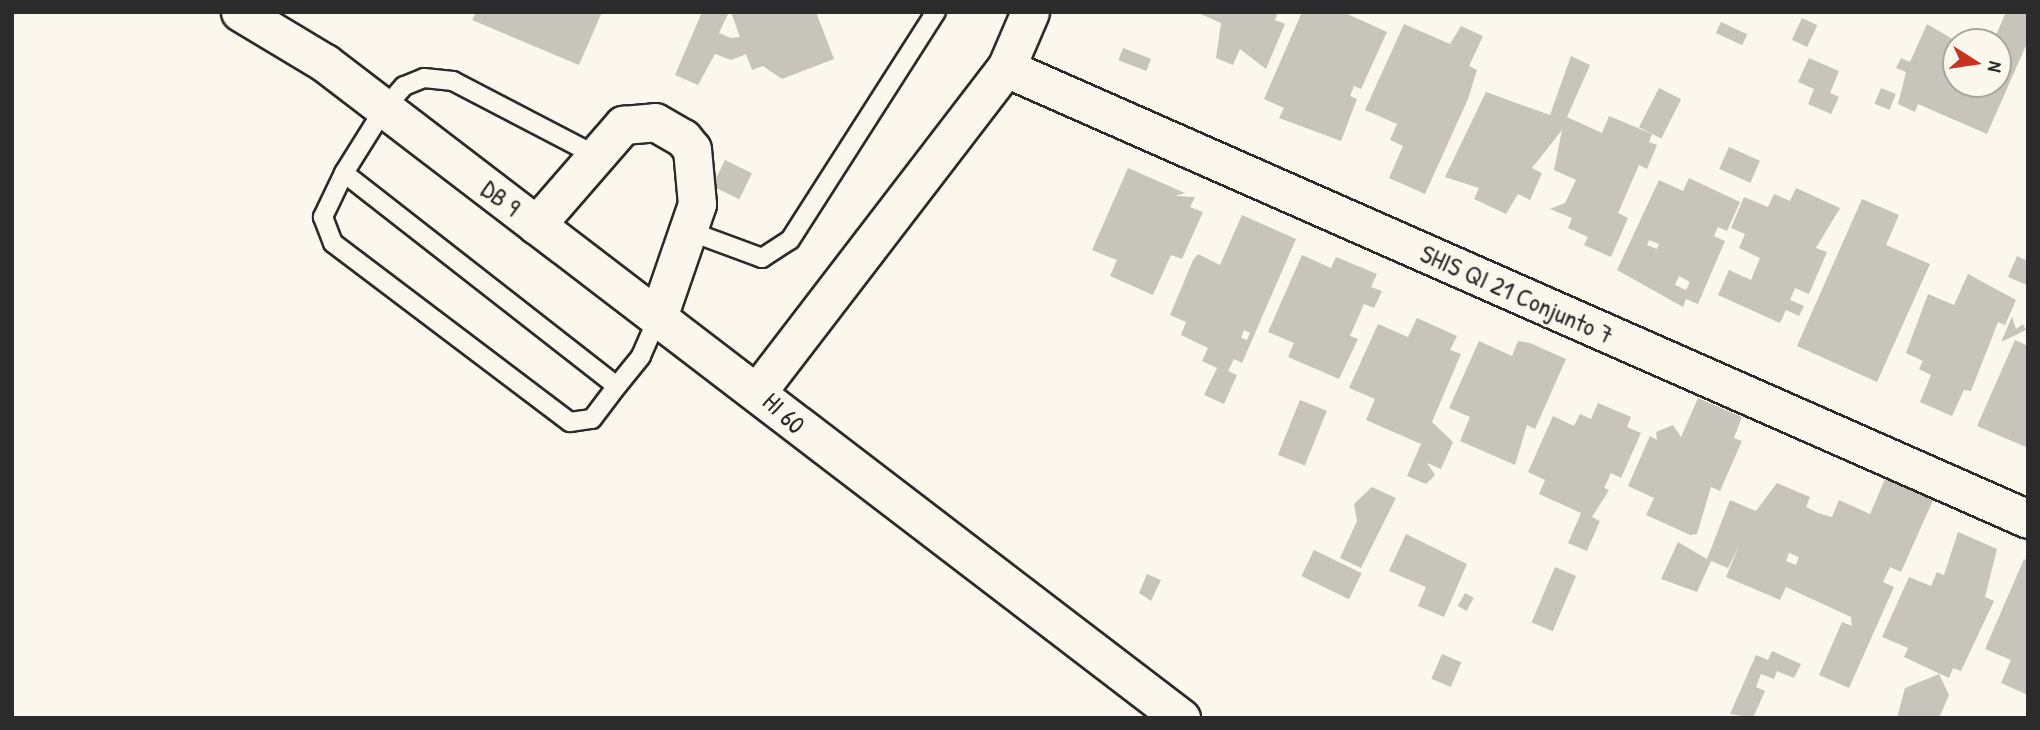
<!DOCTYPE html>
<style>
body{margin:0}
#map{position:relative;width:2040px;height:730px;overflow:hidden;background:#fbf7ec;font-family:"Patrick Hand",sans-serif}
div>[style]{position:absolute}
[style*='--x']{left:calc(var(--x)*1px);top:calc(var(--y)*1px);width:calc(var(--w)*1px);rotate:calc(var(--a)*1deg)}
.building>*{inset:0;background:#c7c4bc;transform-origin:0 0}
.roads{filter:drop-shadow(2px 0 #2b2b2b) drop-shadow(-2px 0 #2b2b2b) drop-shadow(0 2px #2b2b2b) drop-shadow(0 -2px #2b2b2b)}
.service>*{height:18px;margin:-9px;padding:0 9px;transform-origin:9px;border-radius:9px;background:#fbf7ec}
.minor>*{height:37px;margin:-18.5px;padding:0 18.5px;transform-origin:18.5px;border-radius:18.5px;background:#fbf7ec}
span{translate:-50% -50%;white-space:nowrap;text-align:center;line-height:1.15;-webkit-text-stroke:5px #fbf7ec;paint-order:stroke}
.street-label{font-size:26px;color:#2b2b2b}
.frame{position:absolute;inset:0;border:14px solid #2b2b2b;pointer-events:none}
.north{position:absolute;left:1942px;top:28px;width:70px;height:70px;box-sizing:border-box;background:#fbf7ec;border:2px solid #a8a59f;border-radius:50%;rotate:102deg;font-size:19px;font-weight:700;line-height:28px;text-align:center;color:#2b2b2b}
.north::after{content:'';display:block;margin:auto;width:24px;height:32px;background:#c8321e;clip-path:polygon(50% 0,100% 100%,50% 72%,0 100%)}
</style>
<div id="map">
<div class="building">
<div style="clip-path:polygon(476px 12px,602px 12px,579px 65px,472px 20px)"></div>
<div style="clip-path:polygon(702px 12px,729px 12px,719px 33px,731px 38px,740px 37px,731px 12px,816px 12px,834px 59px,782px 79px,763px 66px,752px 70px,746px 54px,731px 60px,715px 54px,698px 85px,675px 75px)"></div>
<div style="clip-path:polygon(1196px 12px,1278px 12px,1275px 20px,1285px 24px,1266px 69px,1240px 49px,1233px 65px,1216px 58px,1221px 23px)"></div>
<div style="clip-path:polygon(1302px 12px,1343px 12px,1387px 32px,1361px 89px,1354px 86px,1350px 96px,1357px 99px,1341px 141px,1279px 118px,1284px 108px,1264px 99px)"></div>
<div style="clip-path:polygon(2006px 12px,2028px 12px,2028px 41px,1987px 134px,1918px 104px,1915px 112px,1898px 104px,1906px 72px,1896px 68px,1901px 58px,1910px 62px,1927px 24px,1956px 41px,1956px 84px,1998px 84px,1998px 42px,1993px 42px)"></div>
<div style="left:1802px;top:18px;width:17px;height:24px;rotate:25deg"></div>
<div style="left:1721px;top:22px;width:29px;height:12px;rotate:25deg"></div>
<div style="clip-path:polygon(1404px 24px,1450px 44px,1461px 26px,1483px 36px,1469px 66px,1477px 70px,1468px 99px,1425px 194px,1389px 178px,1403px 146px,1390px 140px,1397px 124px,1365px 110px)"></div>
<div style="left:1123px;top:48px;width:30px;height:13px;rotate:21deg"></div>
<div style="clip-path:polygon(1571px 56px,1590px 65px,1567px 117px,1602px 133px,1609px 116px,1652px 134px,1649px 142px,1657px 145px,1647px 169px,1639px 165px,1618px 213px,1628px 218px,1611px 257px,1584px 245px,1588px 237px,1568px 228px,1572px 218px,1550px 209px,1565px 203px,1576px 180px,1554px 170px,1562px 130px,1532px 168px,1542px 173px,1530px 200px,1518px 194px,1506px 214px,1474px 199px,1479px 188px,1445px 177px,1486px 92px,1550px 115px)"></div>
<div style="clip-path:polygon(1809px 58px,1839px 71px,1830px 93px,1839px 97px,1831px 114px,1808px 104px,1814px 89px,1798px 82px)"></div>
<div style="left:1659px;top:88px;width:25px;height:44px;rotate:27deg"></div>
<div style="left:1881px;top:88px;width:16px;height:17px;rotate:22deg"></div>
<div style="left:1729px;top:147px;width:34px;height:24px;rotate:24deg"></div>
<div style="left:725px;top:160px;width:30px;height:29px;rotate:26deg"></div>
<div style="clip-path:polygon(1128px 168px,1185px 193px,1175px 196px,1195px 197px,1190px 207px,1203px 212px,1182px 259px,1171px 255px,1153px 295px,1110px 276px,1117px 260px,1092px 250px)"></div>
<div style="clip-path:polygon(evenodd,1689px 178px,1740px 202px,1727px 231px,1718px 227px,1714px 236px,1725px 241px,1698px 304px,1686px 299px,1683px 307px,1617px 270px,1659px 180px,1683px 191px,1689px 178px,1649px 240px,1659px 244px,1657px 249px,1647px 245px,1649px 240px,1689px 178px,1679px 276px,1690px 282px,1686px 290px,1675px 285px,1679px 276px)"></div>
<div style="clip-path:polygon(1796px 188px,1840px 208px,1816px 248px,1827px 252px,1809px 294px,1795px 288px,1790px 300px,1804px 306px,1799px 316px,1786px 310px,1780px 323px,1718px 295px,1729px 270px,1751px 280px,1760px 258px,1739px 248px,1745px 234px,1731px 228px,1744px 197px,1768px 207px,1774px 194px,1790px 201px)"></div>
<div style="clip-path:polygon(1862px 199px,1899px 215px,1886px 245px,1930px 264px,1877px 382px,1797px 346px)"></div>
<div style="clip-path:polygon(evenodd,1242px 215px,1296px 239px,1242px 363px,1234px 359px,1228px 371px,1237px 375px,1224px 404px,1204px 395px,1217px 368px,1202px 361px,1208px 348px,1181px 335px,1186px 322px,1170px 315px,1193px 260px,1198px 254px,1220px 265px,1242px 215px,1244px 330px,1250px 333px,1247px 340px,1241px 338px,1244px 330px)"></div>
<div style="clip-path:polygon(1302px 255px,1331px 268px,1336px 257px,1377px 274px,1371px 287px,1382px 291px,1374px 308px,1364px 304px,1350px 336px,1358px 339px,1339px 379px,1288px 357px,1294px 343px,1268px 332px)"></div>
<div style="clip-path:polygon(2017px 256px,2028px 261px,2027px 285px,2008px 277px)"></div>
<div style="clip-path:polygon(1968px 274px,2016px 300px,2005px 325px,1998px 322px,1971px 391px,1964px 390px,1952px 416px,1920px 402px,1931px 375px,1919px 369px,1923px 361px,1906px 353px,1928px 294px,1954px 305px)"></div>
<div style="clip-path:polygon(2012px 317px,2016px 329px,2023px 324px,2026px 330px,2001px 342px)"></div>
<div style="clip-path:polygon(1417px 318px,1457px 336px,1450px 350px,1461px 354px,1432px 422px,1453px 442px,1441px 469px,1427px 463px,1435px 475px,1426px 484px,1407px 476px,1421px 444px,1366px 420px,1375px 399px,1349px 388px,1378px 324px,1408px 337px)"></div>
<div style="clip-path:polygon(2015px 340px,2028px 346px,2028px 448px,1977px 426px)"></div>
<div style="clip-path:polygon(1479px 341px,1512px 356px,1518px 341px,1530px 343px,1566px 359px,1535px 429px,1527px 425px,1515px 465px,1460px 441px,1470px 417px,1449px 408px)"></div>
<div style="clip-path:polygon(1698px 398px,1742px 417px,1734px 438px,1742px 441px,1720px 491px,1711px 487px,1697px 534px,1690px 535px,1646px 515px,1654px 498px,1628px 486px,1650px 436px,1657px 440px,1656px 432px,1673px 425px,1681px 437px)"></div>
<div style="left:1300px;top:400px;width:29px;height:59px;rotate:22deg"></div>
<div style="clip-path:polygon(1598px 403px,1631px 417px,1627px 427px,1641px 433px,1621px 478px,1611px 473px,1604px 488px,1609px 490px,1592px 517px,1600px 521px,1587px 551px,1568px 543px,1581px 513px,1539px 494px,1545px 480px,1528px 472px,1553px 416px,1574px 426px,1580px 414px,1591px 419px)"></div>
<div style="clip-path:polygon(evenodd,1886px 477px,1934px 498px,1901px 572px,1890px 567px,1883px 582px,1894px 587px,1849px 688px,1819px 675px,1842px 622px,1852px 626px,1851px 617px,1786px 587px,1780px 600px,1726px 577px,1739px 546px,1728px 568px,1711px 561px,1697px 592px,1661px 579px,1678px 542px,1707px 559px,1730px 500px,1756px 511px,1777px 483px,1810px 497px,1806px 507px,1818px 513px,1832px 517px,1839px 500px,1870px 514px,1886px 477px,1789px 553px,1799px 557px,1796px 565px,1786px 561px,1789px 553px)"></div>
<div style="clip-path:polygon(1372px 487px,1396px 498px,1361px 568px,1340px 558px,1357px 521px,1354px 504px)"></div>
<div style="clip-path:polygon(1958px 532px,1997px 549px,1985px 597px,1994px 601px,1961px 671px,1953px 668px,1949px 678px,1904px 657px,1908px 648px,1882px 637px,1909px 577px,1931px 586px,1937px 572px,1944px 575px)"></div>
<div style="clip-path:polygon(1406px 534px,1467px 564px,1444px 617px,1418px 606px,1426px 587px,1389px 571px)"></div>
<div style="left:1314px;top:550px;width:53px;height:29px;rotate:26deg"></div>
<div style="clip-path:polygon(2024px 559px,2028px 561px,2028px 695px,2001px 683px,2011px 660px,1985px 649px)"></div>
<div style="left:1555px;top:567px;width:23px;height:60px;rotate:23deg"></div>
<div style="clip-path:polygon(1147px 574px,1161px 580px,1151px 601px,1139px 593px)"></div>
<div style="left:1465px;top:593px;width:10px;height:15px;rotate:29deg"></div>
<div style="clip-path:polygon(1772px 651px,1801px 664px,1794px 678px,1777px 671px,1774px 679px,1761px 674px,1756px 687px,1765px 691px,1753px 718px,1730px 714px,1756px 655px,1768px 660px)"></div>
<div style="left:1442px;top:654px;width:21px;height:27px;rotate:23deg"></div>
<div style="clip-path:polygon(1939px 674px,1949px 695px,1939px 718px,1897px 718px,1905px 688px)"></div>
</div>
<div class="roads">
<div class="service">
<div style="--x:593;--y:154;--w:158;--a:-152.5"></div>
<div style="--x:453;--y:81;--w:29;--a:-174"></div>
<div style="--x:424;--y:78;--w:22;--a:158"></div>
<div style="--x:404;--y:86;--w:30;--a:131"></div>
<div style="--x:384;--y:109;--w:75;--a:122"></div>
<div style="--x:344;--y:173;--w:346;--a:38"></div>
<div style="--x:617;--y:386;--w:38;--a:-51"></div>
<div style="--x:641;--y:356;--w:43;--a:-66.4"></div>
<div style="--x:344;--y:173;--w:49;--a:115.5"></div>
<div style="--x:323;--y:217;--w:28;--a:69"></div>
<div style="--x:333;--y:243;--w:297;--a:37.1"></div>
<div style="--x:570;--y:422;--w:22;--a:-8"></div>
<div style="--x:592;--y:419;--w:41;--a:-52.9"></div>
<div style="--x:689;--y:231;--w:78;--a:20.3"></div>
<div style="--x:762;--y:258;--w:33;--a:-33"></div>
<div style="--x:790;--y:240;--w:271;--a:-57.4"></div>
</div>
<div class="minor">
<div style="--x:240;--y:12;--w:99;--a:31"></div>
<div style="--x:325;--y:63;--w:1078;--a:37.42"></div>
<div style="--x:1006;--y:68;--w:1117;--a:23.81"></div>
<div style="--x:536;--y:225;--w:133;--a:-49"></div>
<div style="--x:623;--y:125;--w:32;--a:-5"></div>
<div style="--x:655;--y:122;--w:32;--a:30"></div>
<div style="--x:683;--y:138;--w:14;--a:51"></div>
<div style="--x:692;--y:149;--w:55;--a:84.8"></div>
<div style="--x:697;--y:204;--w:120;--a:109"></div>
<div style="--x:757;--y:392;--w:409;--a:-52.5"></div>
<div style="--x:1006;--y:68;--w:61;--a:-66.8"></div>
</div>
</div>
<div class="street-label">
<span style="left:501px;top:198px;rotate:37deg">DB 9</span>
<span style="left:1517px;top:294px;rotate:24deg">SHIS QI 21 Conjunto 7</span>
<span style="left:784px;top:413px;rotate:43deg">HI 60</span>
</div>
<div class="frame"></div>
<div class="north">N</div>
</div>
